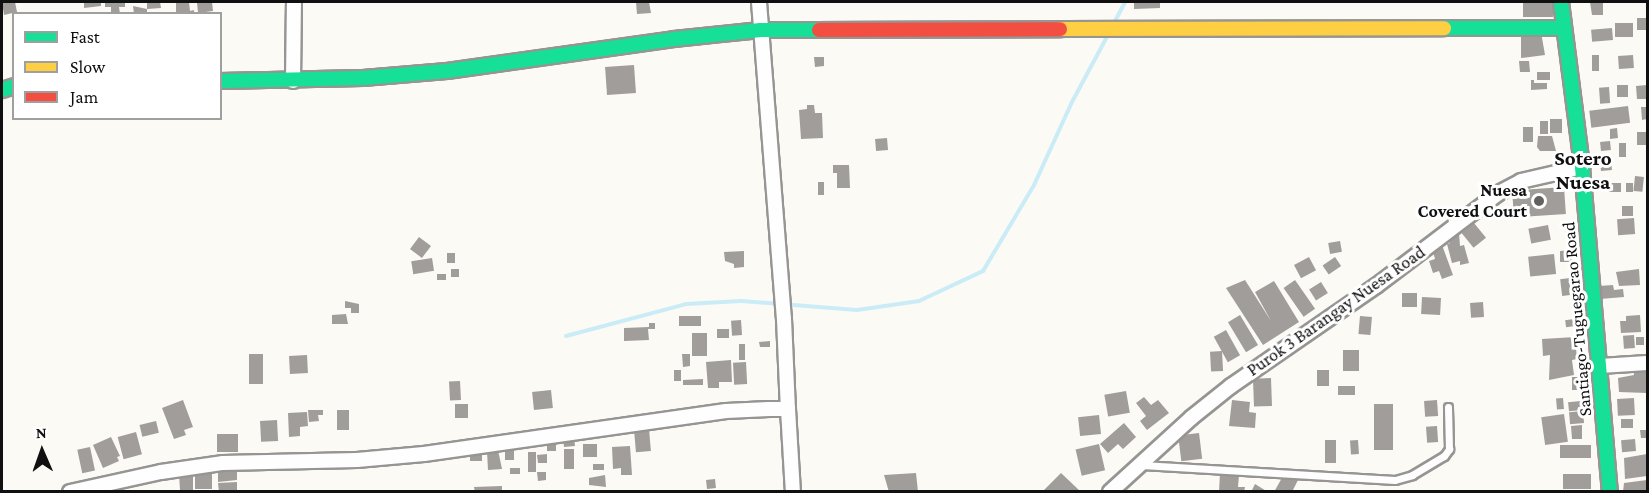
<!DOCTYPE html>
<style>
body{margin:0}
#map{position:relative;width:1649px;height:493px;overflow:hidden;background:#fcfaf5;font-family:"Crimson Pro",serif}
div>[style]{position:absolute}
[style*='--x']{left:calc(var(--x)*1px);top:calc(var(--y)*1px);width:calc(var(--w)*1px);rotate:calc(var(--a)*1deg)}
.stream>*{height:4px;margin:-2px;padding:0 2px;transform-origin:2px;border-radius:2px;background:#caecf7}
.building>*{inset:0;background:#a09d9a;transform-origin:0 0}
.roads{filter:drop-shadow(2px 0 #969593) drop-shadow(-2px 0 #969593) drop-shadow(0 2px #969593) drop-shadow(0 -2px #969593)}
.lane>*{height:7px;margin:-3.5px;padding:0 3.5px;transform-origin:3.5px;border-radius:3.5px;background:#fffefe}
.street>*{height:14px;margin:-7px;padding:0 7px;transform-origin:7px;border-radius:7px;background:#fffefe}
.fast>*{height:14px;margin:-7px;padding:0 7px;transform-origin:7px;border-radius:7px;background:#16e098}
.slow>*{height:14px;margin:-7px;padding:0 7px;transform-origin:7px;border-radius:7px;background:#ffcf43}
.jam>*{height:14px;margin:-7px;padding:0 7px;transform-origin:7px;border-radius:7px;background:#f24e42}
.dots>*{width:16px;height:16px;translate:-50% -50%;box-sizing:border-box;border:3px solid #fff;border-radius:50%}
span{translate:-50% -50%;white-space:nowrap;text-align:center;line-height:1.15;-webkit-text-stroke:6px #fff;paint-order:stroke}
.poi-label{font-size:18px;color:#101010;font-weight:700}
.right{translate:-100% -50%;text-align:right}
.street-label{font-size:18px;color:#101010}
.quarter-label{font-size:21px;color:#101010;font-weight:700}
.frame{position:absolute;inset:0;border:3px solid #101010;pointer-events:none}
.legend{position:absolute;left:12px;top:12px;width:210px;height:108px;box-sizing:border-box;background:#fff;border:2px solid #9f9f9f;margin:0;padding:8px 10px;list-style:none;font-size:18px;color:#101010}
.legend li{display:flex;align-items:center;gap:12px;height:30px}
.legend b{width:30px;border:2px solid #9f9f9f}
.north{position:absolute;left:12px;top:421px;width:60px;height:60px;-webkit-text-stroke:4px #fff;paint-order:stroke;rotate:358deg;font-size:16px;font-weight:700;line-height:24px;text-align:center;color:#101010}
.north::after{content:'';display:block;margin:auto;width:21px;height:27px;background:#101010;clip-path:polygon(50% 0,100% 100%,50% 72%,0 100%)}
</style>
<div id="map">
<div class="stream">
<div style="--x:1114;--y:23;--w:24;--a:-62"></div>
<div style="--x:566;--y:336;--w:124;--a:-14.9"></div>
<div style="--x:686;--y:304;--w:55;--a:-3.1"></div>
<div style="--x:741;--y:301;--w:116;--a:4.4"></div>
<div style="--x:857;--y:310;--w:63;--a:-8.3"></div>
<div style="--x:919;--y:301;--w:71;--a:-25.1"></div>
<div style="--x:983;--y:271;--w:100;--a:-59.3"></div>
<div style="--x:1034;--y:185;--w:91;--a:-65.4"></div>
<div style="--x:1072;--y:102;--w:76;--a:-61.8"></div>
</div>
<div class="building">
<div style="clip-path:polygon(2px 2px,15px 2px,17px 12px,4px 15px)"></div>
<div style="clip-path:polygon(84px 2px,101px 2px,101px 6px,84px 8px)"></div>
<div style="clip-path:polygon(105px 2px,125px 2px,125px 7px,119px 7px,120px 14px,111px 14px,111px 7px,105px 7px)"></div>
<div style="clip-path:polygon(147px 2px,160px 2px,161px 8px,147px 9px,147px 14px,134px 14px,133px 6px,147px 9px)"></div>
<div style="clip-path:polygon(176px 2px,189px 2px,190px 11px,194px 10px,194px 14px,176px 14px)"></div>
<div style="clip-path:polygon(197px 2px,212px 2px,213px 11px,198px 13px)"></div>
<div style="clip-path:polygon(636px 2px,649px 2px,651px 13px,637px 14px)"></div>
<div style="clip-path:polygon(1134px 2px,1160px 2px,1160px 8px,1134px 9px)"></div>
<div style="left:1523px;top:2px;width:30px;height:15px"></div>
<div style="clip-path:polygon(1590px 2px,1603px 3px,1603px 15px,1592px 15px)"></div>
<div style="left:1647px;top:18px;width:12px;height:10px;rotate:90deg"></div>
<div style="left:1633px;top:23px;width:14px;height:18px;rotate:90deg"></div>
<div style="left:1612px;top:28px;width:12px;height:21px;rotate:85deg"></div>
<div style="clip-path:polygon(1541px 32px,1545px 55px,1521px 58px,1521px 34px)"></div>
<div style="left:1592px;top:55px;width:7px;height:16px"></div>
<div style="left:1633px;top:55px;width:13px;height:15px;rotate:86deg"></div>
<div style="clip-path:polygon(814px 57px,824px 57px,824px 66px,815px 67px)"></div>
<div style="clip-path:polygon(1519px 61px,1529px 61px,1530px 72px,1520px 72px)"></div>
<div style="left:634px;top:65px;width:28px;height:29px;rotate:86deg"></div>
<div style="left:1537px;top:72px;width:13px;height:8px"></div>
<div style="clip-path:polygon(1531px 80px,1534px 80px,1534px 83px,1547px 83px,1547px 89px,1531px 90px)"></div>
<div style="left:1617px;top:85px;width:11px;height:12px"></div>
<div style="clip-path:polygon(1647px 85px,1647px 99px,1637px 99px,1636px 86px)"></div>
<div style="left:1609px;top:87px;width:16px;height:10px;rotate:86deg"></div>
<div style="clip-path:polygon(807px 105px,814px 105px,815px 113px,822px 113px,823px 138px,801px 139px,799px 110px,807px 109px)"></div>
<div style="left:1628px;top:106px;width:17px;height:39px;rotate:83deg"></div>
<div style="clip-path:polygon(1641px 107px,1647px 107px,1647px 119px,1642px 120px)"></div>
<div style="left:1562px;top:119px;width:14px;height:12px;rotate:90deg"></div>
<div style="left:1540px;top:121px;width:8px;height:13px"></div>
<div style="left:1523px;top:127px;width:10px;height:15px"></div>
<div style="clip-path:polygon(1617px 128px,1618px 138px,1610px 139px,1610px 129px)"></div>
<div style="left:1637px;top:132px;width:9px;height:13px"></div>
<div style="clip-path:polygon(1538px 136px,1552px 136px,1556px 151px,1540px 151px,1537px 147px)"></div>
<div style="left:887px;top:138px;width:12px;height:12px;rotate:85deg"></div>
<div style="left:1610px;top:141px;width:9px;height:10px;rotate:84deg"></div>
<div style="left:1619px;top:143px;width:7px;height:14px"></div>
<div style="left:1611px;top:161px;width:9px;height:11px;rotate:84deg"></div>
<div style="clip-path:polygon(833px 165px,849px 165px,850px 188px,837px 188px,837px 173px,833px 173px)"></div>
<div style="left:1635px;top:176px;width:9px;height:15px;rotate:6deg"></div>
<div style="left:818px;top:182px;width:6px;height:13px"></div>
<div style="left:1608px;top:183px;width:13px;height:9px"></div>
<div style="left:1626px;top:183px;width:7px;height:9px"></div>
<div style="left:1564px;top:187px;width:27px;height:52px;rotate:86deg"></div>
<div style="left:1633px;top:206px;width:10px;height:11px;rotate:90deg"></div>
<div style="left:1634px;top:218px;width:16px;height:17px;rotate:86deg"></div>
<div style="left:1474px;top:223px;width:19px;height:16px;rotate:51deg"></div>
<div style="left:1548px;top:225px;width:15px;height:20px;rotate:79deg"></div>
<div style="clip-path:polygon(1459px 233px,1460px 246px,1464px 245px,1469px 263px,1460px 265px,1460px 261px,1452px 263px,1447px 244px,1450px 243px,1448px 236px)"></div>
<div style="left:419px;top:237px;width:15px;height:15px;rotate:37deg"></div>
<div style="left:1340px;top:241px;width:11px;height:12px;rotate:80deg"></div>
<div style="clip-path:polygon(1442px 245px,1453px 275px,1442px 279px,1439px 271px,1433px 273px,1429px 261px,1435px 259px,1432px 248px)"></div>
<div style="clip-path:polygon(1571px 250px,1572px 262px,1560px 262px,1560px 251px)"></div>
<div style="clip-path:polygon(744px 251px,744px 267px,734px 268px,734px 264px,725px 261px,724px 252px)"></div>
<div style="left:447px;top:253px;width:8px;height:10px"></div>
<div style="left:1554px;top:254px;width:20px;height:26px;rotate:84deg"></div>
<div style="left:1309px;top:257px;width:15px;height:17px;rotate:62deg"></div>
<div style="left:1335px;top:257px;width:11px;height:15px;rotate:56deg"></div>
<div style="left:432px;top:258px;width:13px;height:21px;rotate:81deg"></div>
<div style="left:459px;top:269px;width:8px;height:8px;rotate:90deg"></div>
<div style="clip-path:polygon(1639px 269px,1640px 285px,1619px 286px,1616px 272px)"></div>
<div style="left:437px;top:274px;width:9px;height:6px"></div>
<div style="left:1578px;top:277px;width:17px;height:18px;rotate:83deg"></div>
<div style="clip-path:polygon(1245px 280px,1271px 321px,1255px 292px,1274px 281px,1299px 322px,1263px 345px,1226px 288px)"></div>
<div style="left:1295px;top:280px;width:35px;height:14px;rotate:55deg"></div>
<div style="left:1321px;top:282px;width:13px;height:14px;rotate:58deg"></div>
<div style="clip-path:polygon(1613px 285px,1614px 290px,1623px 289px,1624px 297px,1600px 299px,1599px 286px)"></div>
<div style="left:1402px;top:293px;width:15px;height:14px"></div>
<div style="left:1422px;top:297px;width:19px;height:17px;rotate:3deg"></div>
<div style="clip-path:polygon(345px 301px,359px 304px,359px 313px,351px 313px,351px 308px,345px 308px)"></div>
<div style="left:1483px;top:302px;width:15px;height:13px;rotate:86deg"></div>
<div style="clip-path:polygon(346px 314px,348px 324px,332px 324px,332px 315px)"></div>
<div style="left:1240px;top:315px;width:35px;height:14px;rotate:59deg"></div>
<div style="clip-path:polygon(1640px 315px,1641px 332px,1621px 333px,1620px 321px,1626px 321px,1626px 316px)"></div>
<div style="left:701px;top:316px;width:10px;height:22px;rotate:90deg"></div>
<div style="left:1360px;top:316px;width:12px;height:18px;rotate:5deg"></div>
<div style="left:1581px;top:318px;width:7px;height:16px;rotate:82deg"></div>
<div style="left:741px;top:320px;width:15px;height:10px;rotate:86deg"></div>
<div style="clip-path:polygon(649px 323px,655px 323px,655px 329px,648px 329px,649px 340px,624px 341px,624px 328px,649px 327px)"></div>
<div style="left:717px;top:329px;width:12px;height:9px"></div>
<div style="left:1226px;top:330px;width:29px;height:14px;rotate:61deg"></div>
<div style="left:707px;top:333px;width:23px;height:15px;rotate:90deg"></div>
<div style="left:1634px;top:335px;width:13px;height:11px;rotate:86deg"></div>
<div style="clip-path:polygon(1575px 337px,1577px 359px,1572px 360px,1574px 375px,1549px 380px,1550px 355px,1543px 356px,1542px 339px)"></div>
<div style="left:1644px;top:337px;width:8px;height:8px;rotate:90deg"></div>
<div style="clip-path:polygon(770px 341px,770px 347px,760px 347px,759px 342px)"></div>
<div style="left:739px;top:344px;width:6px;height:16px"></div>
<div style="left:1343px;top:350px;width:16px;height:21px"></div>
<div style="left:1222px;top:351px;width:20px;height:12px;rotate:87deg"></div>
<div style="left:249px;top:354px;width:14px;height:30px"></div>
<div style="clip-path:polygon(682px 354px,690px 354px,690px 366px,683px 367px)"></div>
<div style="left:307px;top:355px;width:18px;height:18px;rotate:87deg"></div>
<div style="clip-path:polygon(731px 360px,732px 382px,719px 382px,719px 388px,708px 388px,706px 362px)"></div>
<div style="left:746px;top:362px;width:22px;height:13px;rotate:87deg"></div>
<div style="clip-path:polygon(1647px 367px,1647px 393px,1619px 392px,1618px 378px,1634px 375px,1633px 368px)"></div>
<div style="left:674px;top:370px;width:7px;height:11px"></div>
<div style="left:1317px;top:370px;width:12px;height:16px"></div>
<div style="left:1572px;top:377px;width:11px;height:13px"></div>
<div style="left:1271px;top:378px;width:28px;height:18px;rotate:88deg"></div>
<div style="clip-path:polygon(703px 379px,703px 385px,683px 385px,683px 380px)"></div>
<div style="left:460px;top:381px;width:19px;height:11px;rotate:87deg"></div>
<div style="left:1355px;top:386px;width:9px;height:17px;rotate:90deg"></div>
<div style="left:551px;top:390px;width:18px;height:19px;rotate:84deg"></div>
<div style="left:1126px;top:391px;width:22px;height:22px;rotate:80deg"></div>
<div style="clip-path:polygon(1144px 397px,1151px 405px,1158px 400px,1169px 413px,1147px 430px,1140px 421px,1146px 416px,1136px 403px)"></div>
<div style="left:1563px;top:398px;width:11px;height:7px;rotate:85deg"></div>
<div style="left:1634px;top:398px;width:17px;height:17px;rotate:87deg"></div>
<div style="clip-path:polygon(183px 400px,193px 427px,184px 430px,186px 435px,174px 439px,162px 408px)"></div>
<div style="clip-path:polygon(1232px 400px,1250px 402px,1249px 412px,1256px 413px,1255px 428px,1229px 426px)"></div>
<div style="left:1437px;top:400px;width:16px;height:13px;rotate:86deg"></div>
<div style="left:1581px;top:401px;width:9px;height:13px;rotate:84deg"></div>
<div style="left:455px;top:404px;width:13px;height:14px"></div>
<div style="left:1393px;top:404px;width:46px;height:19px;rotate:90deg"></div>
<div style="clip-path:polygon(308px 410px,323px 410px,323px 415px,318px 415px,319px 421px,309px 422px)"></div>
<div style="left:337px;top:410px;width:12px;height:20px"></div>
<div style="left:1583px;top:411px;width:12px;height:14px;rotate:85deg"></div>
<div style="clip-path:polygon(307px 412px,308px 426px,300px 427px,300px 436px,289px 437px,288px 413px)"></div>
<div style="left:1564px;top:414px;width:28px;height:23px;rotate:82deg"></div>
<div style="left:1099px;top:415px;width:19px;height:21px;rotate:84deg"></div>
<div style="left:1621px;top:419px;width:12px;height:9px"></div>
<div style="left:277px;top:420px;width:21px;height:17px;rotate:87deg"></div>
<div style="left:156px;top:421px;width:12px;height:17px;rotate:76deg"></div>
<div style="clip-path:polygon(1124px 423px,1136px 437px,1123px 449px,1118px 444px,1108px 453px,1100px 444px)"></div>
<div style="clip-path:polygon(1582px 425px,1582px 439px,1572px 439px,1571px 426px)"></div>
<div style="left:1437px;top:426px;width:16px;height:11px;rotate:86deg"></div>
<div style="left:649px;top:429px;width:22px;height:15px;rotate:85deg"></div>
<div style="clip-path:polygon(1640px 430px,1647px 430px,1647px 438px,1641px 438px)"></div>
<div style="left:136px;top:432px;width:23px;height:19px;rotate:75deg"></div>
<div style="left:1199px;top:433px;width:26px;height:21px;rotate:83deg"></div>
<div style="left:217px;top:434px;width:21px;height:18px"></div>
<div style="left:574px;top:435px;width:11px;height:11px;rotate:85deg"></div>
<div style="clip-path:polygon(111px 437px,120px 456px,117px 457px,119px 461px,103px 468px,93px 445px)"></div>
<div style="left:1635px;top:439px;width:12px;height:14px;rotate:85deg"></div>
<div style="clip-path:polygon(547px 440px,556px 442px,556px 451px,547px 451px)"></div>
<div style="left:1325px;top:440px;width:11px;height:23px"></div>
<div style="left:1358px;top:440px;width:14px;height:8px;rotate:86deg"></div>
<div style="left:505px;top:444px;width:9px;height:16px"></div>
<div style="left:583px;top:444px;width:14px;height:13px"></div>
<div style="left:1099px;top:444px;width:27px;height:24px;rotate:77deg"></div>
<div style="left:1591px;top:445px;width:13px;height:31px;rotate:90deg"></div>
<div style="clip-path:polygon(630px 446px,632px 475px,621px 475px,621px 468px,613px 469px,612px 447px)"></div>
<div style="left:90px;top:447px;width:24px;height:13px;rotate:78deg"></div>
<div style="left:564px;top:449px;width:10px;height:20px"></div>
<div style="clip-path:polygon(498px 450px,502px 469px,488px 470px,487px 451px)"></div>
<div style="left:528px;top:452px;width:8px;height:20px"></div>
<div style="clip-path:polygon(547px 454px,547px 463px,538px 463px,537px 455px)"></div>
<div style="clip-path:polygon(1647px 454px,1647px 476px,1625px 479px,1624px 458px)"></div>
<div style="left:482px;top:455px;width:6px;height:12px;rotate:90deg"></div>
<div style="left:593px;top:464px;width:11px;height:6px"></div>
<div style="clip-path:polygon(218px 467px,232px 469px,232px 472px,237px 472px,237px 480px,218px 482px)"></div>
<div style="left:510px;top:468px;width:10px;height:6px"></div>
<div style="left:195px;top:470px;width:17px;height:19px"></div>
<div style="clip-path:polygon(193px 472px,193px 492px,180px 490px,179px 473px)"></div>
<div style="clip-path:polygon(537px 472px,546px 472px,546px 480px,538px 481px)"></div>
<div style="clip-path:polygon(916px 473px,918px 492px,889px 492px,884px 475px)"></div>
<div style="clip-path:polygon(1061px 473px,1081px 492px,1042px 492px)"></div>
<div style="clip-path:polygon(1220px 473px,1239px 475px,1238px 487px,1245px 487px,1244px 492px,1219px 492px)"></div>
<div style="left:1591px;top:474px;width:15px;height:28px;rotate:90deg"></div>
<div style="clip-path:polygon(605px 475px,606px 487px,589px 485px,589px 478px)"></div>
<div style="clip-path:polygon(1283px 476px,1299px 478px,1292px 492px,1274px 492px)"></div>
<div style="left:715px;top:479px;width:9px;height:9px;rotate:84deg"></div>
<div style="clip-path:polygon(1647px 480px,1647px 492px,1623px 492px,1624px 483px)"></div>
<div style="clip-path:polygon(237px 482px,237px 492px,219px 492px,218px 483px)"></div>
<div style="clip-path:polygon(1255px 484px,1268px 492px,1251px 492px)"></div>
<div style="clip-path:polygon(502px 486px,502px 492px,475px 492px,474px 487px)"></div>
</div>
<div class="roads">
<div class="lane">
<div style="--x:1142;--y:465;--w:253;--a:3.4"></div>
<div style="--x:1395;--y:480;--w:18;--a:-16"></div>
<div style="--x:1412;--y:475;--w:37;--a:-31"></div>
<div style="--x:1444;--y:456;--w:9;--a:-54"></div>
<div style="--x:1449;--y:449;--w:42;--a:-91.4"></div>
</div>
<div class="street">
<div style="--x:759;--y:2;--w:318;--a:85.5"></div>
<div style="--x:784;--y:319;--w:90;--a:87.5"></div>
<div style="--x:293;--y:81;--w:79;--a:-89.3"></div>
<div style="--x:1599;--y:366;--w:49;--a:-3.5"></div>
<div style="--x:70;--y:492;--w:93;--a:-12.4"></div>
<div style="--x:161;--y:472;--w:63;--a:-8.3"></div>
<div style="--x:223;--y:463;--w:134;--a:-1.3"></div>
<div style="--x:357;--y:460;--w:67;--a:-5.1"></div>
<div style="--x:424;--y:454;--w:305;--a:-8.1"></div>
<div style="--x:726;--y:411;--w:43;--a:-2.7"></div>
<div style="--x:769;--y:409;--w:19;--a:0"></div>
<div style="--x:788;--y:409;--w:83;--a:86.6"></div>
<div style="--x:1110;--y:492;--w:110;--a:-42.4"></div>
<div style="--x:1191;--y:418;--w:51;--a:-38.7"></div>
<div style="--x:1231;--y:386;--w:176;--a:-34.6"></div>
<div style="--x:1376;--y:286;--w:152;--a:-37.2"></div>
<div style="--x:1497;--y:194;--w:27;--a:-28"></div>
<div style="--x:1521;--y:181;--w:63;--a:-12.9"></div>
</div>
<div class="fast">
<div style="--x:1561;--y:2;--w:166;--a:82.7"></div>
<div style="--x:1582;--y:167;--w:326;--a:85.1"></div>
<div style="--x:1444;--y:28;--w:120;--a:0"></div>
<div style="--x:220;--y:81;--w:143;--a:-1.2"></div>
<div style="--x:363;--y:78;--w:84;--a:-4.8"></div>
<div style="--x:447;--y:71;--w:229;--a:-8"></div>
<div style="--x:674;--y:39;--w:87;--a:-5.9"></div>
<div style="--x:761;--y:30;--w:58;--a:0"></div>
<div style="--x:2;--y:90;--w:13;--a:-18"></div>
</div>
<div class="slow">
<div style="--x:1060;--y:29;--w:384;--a:-0.1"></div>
</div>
<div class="jam">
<div style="--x:819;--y:30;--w:241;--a:-0.2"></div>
</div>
</div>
<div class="dots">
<div style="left:1539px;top:201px;background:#636260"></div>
</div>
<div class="poi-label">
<span class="right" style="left:1527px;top:201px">Nuesa<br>Covered Court</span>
</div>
<div class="street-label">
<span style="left:1336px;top:311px;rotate:-35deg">Purok 3 Barangay Nuesa Road</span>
<span style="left:1577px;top:319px;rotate:-95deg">Santiago-Tuguegarao Road</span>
</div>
<div class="quarter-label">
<span style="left:1583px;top:170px">Sotero<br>Nuesa</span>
</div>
<div class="frame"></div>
<ul class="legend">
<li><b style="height:8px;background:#16e098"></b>Fast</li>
<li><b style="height:8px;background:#ffcf43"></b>Slow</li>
<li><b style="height:8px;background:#f24e42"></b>Jam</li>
</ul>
<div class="north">N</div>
</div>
